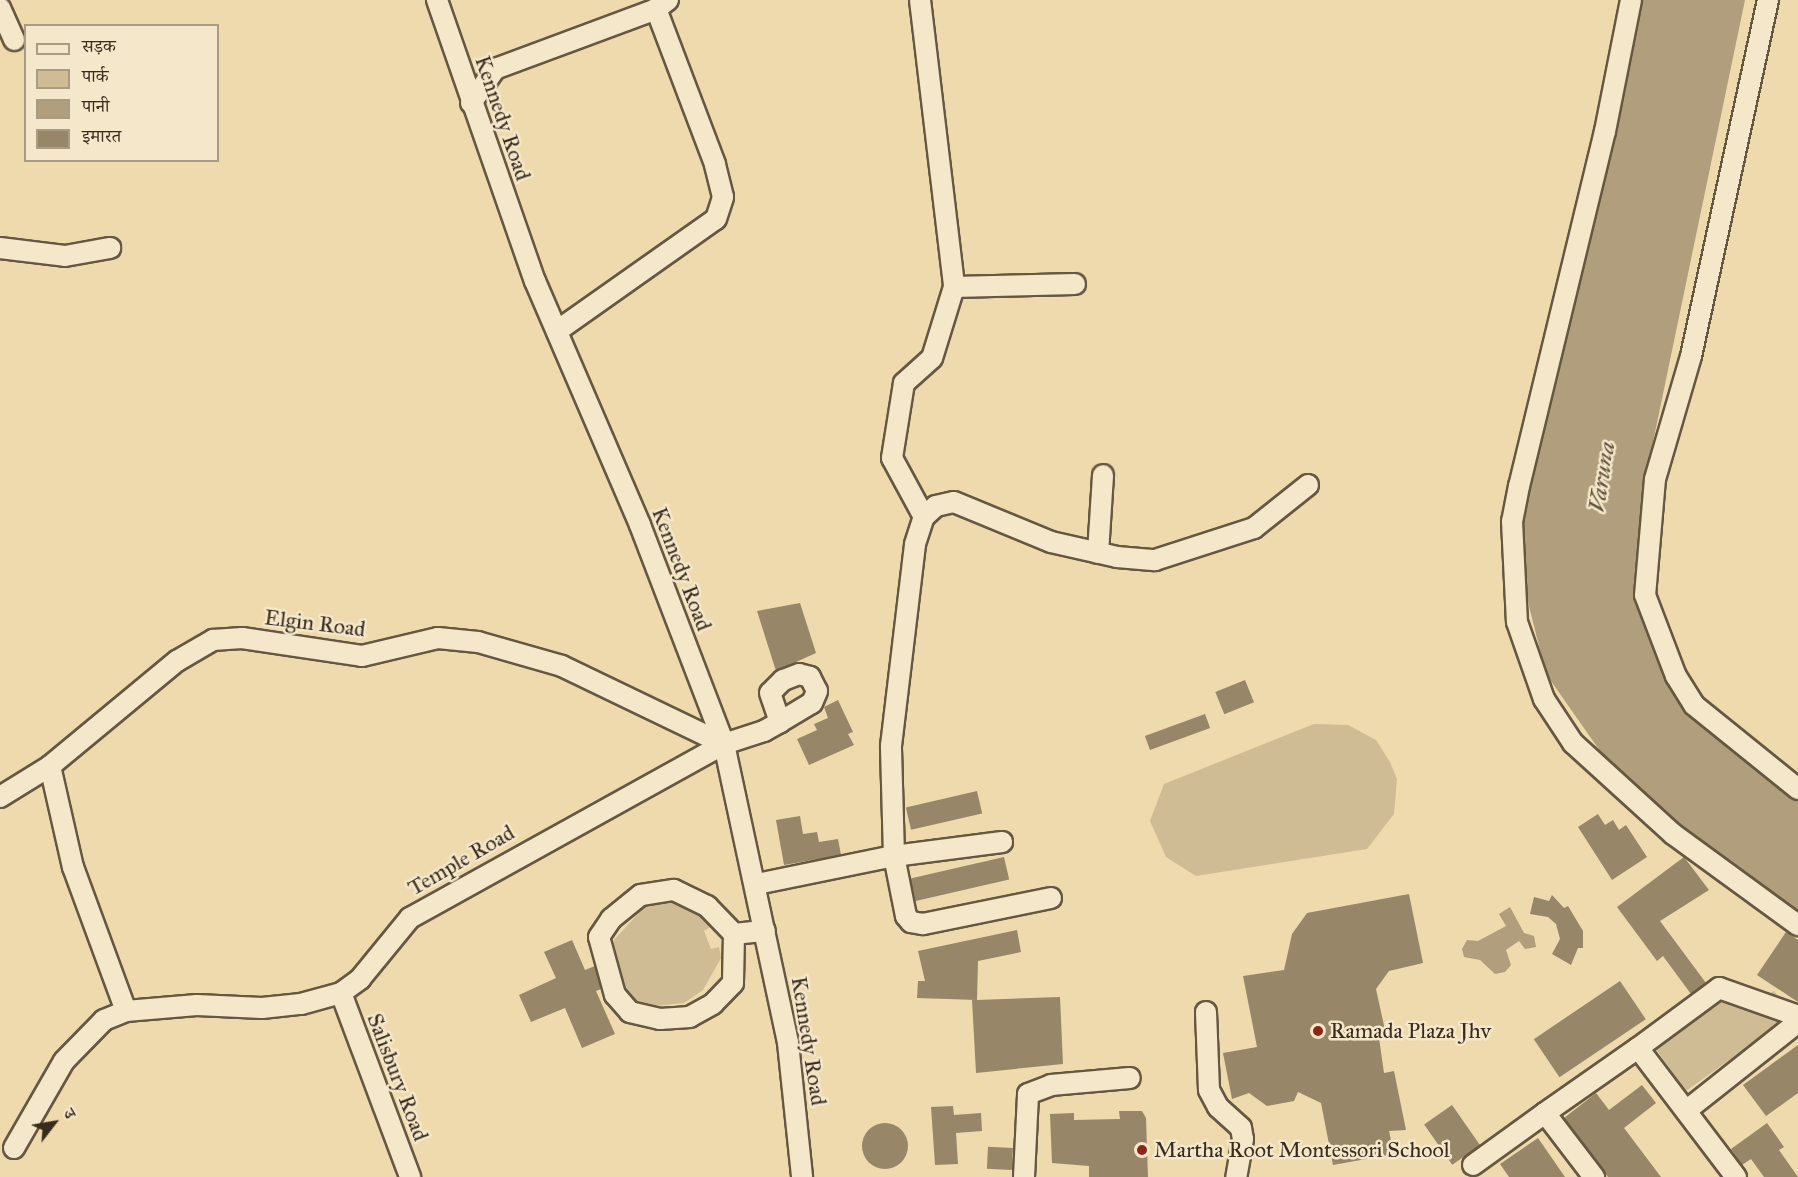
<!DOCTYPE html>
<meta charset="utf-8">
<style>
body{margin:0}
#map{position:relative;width:1798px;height:1177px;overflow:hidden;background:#eedaad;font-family:"IM FELL Great Primer","Noto Serif Devanagari",serif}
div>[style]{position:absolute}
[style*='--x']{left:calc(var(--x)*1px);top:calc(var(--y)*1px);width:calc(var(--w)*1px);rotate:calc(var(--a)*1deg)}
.green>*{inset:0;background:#cfbc95}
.water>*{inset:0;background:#b09e7c}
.building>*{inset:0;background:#978668;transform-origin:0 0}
.round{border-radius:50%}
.roads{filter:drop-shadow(2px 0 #665741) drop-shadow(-2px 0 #665741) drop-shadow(0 2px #665741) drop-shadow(0 -2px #665741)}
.minor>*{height:20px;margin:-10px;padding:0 10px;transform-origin:10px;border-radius:10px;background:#f4e7ca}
.dots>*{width:16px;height:16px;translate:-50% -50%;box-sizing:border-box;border:3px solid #f4e7ca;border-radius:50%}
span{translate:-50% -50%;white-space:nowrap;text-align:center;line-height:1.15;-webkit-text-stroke:5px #f4e7ca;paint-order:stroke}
.street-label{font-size:22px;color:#392b1d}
.poi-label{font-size:22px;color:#392b1d}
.left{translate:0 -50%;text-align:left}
.water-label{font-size:24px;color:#5d4e3a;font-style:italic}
.legend{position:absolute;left:24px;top:24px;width:195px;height:138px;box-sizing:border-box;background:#f4e7ca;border:2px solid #a99c85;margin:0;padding:8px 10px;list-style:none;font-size:18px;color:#392b1d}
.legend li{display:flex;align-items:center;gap:12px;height:30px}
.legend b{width:30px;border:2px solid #a99c85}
.north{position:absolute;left:24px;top:1093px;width:60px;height:60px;-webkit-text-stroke:4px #f4e7ca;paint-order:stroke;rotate:59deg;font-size:16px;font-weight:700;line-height:24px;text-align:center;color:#392b1d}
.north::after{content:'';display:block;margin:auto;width:21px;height:27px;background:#392b1d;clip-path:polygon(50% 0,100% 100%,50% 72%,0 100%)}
</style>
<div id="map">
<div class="green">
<div style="clip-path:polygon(1314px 724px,1348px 725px,1376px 740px,1390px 762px,1397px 779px,1394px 814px,1367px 849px,1196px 876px,1166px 857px,1150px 821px,1164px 784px)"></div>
<div style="clip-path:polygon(668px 900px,697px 909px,712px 926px,704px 931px,711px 949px,719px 947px,721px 958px,703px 990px,684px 1003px,646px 1007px,631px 997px,616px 976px,611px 955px,614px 940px,646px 905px)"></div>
<div style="clip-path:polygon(1730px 991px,1760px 999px,1774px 991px,1792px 1015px,1686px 1091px,1653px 1045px)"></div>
</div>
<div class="water">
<div style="clip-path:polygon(1625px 0,1745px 0,1643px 490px,1654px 641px,1693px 716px,1798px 790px,1798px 930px,1658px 827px,1605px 758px,1546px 674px,1516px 554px)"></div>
<div style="clip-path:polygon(1510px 907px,1524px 933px,1534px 936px,1536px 947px,1525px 949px,1519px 941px,1506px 950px,1511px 965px,1505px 972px,1495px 974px,1480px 960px,1464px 957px,1462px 949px,1467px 940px,1478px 941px,1506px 926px,1499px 914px)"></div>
</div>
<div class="building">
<div style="clip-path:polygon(800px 603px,816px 653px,776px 671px,757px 611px)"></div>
<div style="left:1245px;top:680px;width:24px;height:32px;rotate:68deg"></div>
<div style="clip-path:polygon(838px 700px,853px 732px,848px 734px,854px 745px,809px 765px,797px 739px,817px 730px,814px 724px,828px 718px,824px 707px)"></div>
<div style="left:1205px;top:714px;width:15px;height:64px;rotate:70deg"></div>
<div style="left:977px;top:791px;width:23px;height:73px;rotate:77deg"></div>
<div style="clip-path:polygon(1598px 814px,1605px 825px,1613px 820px,1619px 830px,1626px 825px,1647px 857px,1612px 880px,1578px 827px)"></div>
<div style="clip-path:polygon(800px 816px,803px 834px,817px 832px,819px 842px,838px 839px,841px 855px,784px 865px,776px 820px)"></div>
<div style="left:1004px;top:857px;width:23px;height:96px;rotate:77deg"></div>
<div style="clip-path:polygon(1684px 857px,1709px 890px,1660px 921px,1706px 983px,1691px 994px,1663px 956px,1657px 961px,1617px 907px)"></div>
<div style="clip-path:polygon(1409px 894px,1423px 963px,1389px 971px,1376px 989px,1385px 1030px,1378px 1031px,1384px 1073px,1394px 1071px,1406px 1130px,1389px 1131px,1394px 1154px,1333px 1165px,1321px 1103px,1298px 1092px,1294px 1101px,1267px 1106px,1249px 1093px,1232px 1099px,1223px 1053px,1257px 1047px,1243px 976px,1284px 970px,1292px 934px,1307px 913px)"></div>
<div style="clip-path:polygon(1552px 895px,1564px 908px,1568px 906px,1583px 931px,1583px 948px,1578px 948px,1571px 965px,1552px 954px,1560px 939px,1556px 924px,1548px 917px,1530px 914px,1534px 897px,1549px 901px)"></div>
<div style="clip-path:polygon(1017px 930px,1021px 952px,978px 961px,977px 1000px,1060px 997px,1063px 1064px,976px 1073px,972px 1000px,977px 1000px,917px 998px,918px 981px,925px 981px,918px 951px)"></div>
<div style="clip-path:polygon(1786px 932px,1798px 940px,1798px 1002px,1757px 975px)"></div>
<div style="clip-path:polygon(572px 940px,585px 970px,595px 966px,601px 989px,596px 991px,615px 1034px,582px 1048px,565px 1008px,531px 1022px,519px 995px,556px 978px,544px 952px)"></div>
<div style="left:1620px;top:981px;width:46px;height:104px;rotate:56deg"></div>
<div style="clip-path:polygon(1798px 1045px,1798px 1093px,1766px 1116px,1743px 1085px)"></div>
<div style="clip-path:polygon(1642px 1085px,1656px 1103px,1624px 1128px,1661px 1177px,1608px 1177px,1564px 1118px,1596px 1093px,1609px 1110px)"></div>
<div style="left:1452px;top:1105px;width:49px;height:34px;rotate:55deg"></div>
<div style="clip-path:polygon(953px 1106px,954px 1115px,981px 1113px,982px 1131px,956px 1133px,958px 1164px,935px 1165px,931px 1107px)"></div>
<div style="clip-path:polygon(1119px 1111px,1142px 1111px,1146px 1118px,1148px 1177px,1089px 1177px,1089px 1166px,1052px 1163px,1050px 1114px,1074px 1113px,1074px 1120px,1120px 1119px)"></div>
<div style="clip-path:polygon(1767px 1123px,1784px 1147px,1779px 1150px,1798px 1177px,1764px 1177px,1751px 1159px,1742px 1165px,1731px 1149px)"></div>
<div class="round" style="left:862px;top:1123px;width:46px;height:46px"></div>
<div style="clip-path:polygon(1538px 1138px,1565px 1177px,1509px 1177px,1500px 1164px)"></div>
<div style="left:1013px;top:1148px;width:22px;height:25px;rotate:93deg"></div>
</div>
<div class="roads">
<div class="minor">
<div style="--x:437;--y:0;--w:298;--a:70.8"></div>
<div style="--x:535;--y:281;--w:266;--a:66.7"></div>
<div style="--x:640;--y:525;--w:235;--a:69"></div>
<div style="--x:724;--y:744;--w:306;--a:77.9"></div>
<div style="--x:788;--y:1043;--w:135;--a:84"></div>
<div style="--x:920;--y:0;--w:289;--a:83.2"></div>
<div style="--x:954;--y:287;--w:74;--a:107.2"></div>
<div style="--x:932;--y:358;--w:38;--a:138"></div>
<div style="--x:904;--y:383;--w:76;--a:99.1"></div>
<div style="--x:892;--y:458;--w:67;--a:61.5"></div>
<div style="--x:1631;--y:0;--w:134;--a:101.2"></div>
<div style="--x:1605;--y:131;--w:365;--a:103.6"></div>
<div style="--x:1519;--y:486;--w:36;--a:101"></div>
<div style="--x:1512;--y:521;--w:101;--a:87.2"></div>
<div style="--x:1517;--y:622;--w:82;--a:70.7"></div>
<div style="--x:1544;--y:699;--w:53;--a:56.6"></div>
<div style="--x:1573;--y:743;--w:135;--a:42.3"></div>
<div style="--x:1673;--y:834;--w:155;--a:36.1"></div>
<div style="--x:1768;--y:0;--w:364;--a:102.2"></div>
<div style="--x:1691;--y:356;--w:128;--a:106.3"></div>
<div style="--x:1655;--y:479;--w:116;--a:94.9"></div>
<div style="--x:1645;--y:595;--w:87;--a:69.1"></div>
<div style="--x:1676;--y:676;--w:34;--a:58"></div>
<div style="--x:1694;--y:705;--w:134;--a:38.9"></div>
<div style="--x:0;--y:8;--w:35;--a:66"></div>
<div style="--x:471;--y:103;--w:42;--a:-54.8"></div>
<div style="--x:495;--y:69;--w:172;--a:-20.4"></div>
<div style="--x:656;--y:9;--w:15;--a:-37"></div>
<div style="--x:0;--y:248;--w:65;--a:7"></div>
<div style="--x:65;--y:256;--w:46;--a:-10.1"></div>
<div style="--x:954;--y:287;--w:121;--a:-1.4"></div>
<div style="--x:557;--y:331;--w:194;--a:-35.2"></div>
<div style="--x:716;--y:219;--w:23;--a:-72"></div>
<div style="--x:723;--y:197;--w:34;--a:-104"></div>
<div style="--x:715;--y:164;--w:166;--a:-110.8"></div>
<div style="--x:1098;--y:553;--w:78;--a:-86.3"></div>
<div style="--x:50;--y:766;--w:104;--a:77.2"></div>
<div style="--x:73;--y:867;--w:153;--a:69.8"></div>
<div style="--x:0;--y:797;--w:59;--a:-31.8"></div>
<div style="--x:50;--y:766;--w:165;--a:-39.6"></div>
<div style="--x:177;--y:661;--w:42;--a:-30.3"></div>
<div style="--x:213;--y:640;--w:29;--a:-4"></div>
<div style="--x:242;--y:638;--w:121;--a:8.5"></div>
<div style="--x:362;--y:656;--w:78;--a:-13.3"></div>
<div style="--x:438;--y:638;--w:40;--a:5.7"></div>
<div style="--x:478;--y:642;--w:87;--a:15.9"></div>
<div style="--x:562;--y:666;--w:180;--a:25.7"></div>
<div style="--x:757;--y:884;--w:140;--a:-11.6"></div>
<div style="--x:894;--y:856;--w:109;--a:-7.4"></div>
<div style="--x:1051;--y:898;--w:131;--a:168.5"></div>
<div style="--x:923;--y:924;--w:12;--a:-171"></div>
<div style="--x:911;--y:922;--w:8;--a:-130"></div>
<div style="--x:906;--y:916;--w:61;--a:-101.3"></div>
<div style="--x:894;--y:856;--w:110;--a:-91.6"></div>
<div style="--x:891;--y:746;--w:203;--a:-83.2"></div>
<div style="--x:915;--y:544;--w:28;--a:-72"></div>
<div style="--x:924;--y:517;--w:16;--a:-43"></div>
<div style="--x:936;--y:506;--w:18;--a:-13"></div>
<div style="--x:954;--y:502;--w:105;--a:22.4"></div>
<div style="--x:1051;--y:542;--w:68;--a:12.8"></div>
<div style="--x:1117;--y:557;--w:38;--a:5"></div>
<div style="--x:1155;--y:560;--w:104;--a:-17.9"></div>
<div style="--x:1254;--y:528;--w:69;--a:-38.5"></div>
<div style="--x:734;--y:934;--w:49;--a:91.2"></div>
<div style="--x:733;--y:983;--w:29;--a:134"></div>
<div style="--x:713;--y:1004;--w:26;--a:151"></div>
<div style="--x:690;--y:1017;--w:30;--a:176"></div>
<div style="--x:660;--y:1019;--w:31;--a:-167"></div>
<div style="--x:630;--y:1012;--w:23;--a:-131"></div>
<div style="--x:615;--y:995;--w:60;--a:-105.4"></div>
<div style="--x:599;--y:937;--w:22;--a:-56"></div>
<div style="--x:611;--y:919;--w:38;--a:-39"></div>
<div style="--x:641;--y:895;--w:33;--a:-9"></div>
<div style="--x:674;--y:890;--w:37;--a:26"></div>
<div style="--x:707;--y:906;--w:39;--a:46"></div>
<div style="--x:734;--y:934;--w:31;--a:-6"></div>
<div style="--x:341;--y:993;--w:197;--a:69.4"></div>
<div style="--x:1206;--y:1012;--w:78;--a:87.8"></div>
<div style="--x:1209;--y:1090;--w:19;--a:62"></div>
<div style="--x:1218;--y:1107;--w:31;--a:42"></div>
<div style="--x:1241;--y:1128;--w:11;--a:80"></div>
<div style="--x:1243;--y:1139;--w:39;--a:100"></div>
<div style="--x:1638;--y:1048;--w:101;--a:-36.5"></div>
<div style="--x:1719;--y:988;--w:84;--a:19.5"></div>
<div style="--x:1687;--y:1110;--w:142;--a:-38.4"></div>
<div style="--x:1545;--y:1113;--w:113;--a:-35"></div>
<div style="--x:1638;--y:1048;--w:162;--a:52.8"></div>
<div style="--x:14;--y:1148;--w:100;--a:-60.1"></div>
<div style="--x:64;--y:1061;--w:57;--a:-45.7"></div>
<div style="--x:104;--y:1020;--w:24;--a:-22"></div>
<div style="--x:126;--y:1011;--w:71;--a:-4.8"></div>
<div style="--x:197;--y:1005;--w:65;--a:2.6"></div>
<div style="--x:262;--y:1008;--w:39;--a:-6"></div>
<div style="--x:301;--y:1004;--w:41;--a:-15.4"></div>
<div style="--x:341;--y:993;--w:24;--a:-36"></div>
<div style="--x:360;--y:979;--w:79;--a:-50.7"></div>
<div style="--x:410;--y:918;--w:359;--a:-29"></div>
<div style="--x:724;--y:744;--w:42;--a:-18"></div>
<div style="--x:764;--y:731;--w:18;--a:-29"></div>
<div style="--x:780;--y:722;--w:37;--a:-31"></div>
<div style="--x:812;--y:703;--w:13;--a:-67"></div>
<div style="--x:817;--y:691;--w:16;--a:-117"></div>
<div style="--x:810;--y:677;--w:11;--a:-165"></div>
<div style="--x:799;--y:674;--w:17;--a:159"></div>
<div style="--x:783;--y:680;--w:18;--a:135"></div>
<div style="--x:770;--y:693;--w:31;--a:71"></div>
<div style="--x:1473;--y:1165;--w:89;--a:-35.8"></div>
<div style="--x:1545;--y:1113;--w:81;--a:52.6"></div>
<div style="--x:1024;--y:1177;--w:83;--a:-87.2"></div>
<div style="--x:1028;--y:1094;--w:25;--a:-21"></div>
<div style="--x:1051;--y:1085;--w:79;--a:-5.1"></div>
</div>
</div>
<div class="dots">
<div style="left:1318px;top:1031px;background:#8f2418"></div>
<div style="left:1142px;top:1150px;background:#8f2418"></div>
</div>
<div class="street-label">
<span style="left:503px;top:118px;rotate:71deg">Kennedy Road</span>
<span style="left:682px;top:569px;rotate:69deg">Kennedy Road</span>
<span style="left:315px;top:623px;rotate:7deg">Elgin Road</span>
<span style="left:461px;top:860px;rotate:-30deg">Temple Road</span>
<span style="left:809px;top:1041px;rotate:81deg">Kennedy Road</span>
<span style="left:398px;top:1077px;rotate:69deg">Salisbury Road</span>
</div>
<div class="poi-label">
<span class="left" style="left:1330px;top:1031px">Ramada Plaza Jhv</span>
<span class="left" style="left:1154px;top:1150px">Martha Root Montessori School</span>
</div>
<div class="water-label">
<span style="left:1602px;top:477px;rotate:-81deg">Varuna</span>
</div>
<ul class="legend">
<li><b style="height:8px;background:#f4e7ca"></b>सड़क</li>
<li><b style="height:16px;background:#cfbc95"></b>पार्क</li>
<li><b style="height:16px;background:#b09e7c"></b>पानी</li>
<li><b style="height:16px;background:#978668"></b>इमारत</li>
</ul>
<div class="north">उ</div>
</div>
